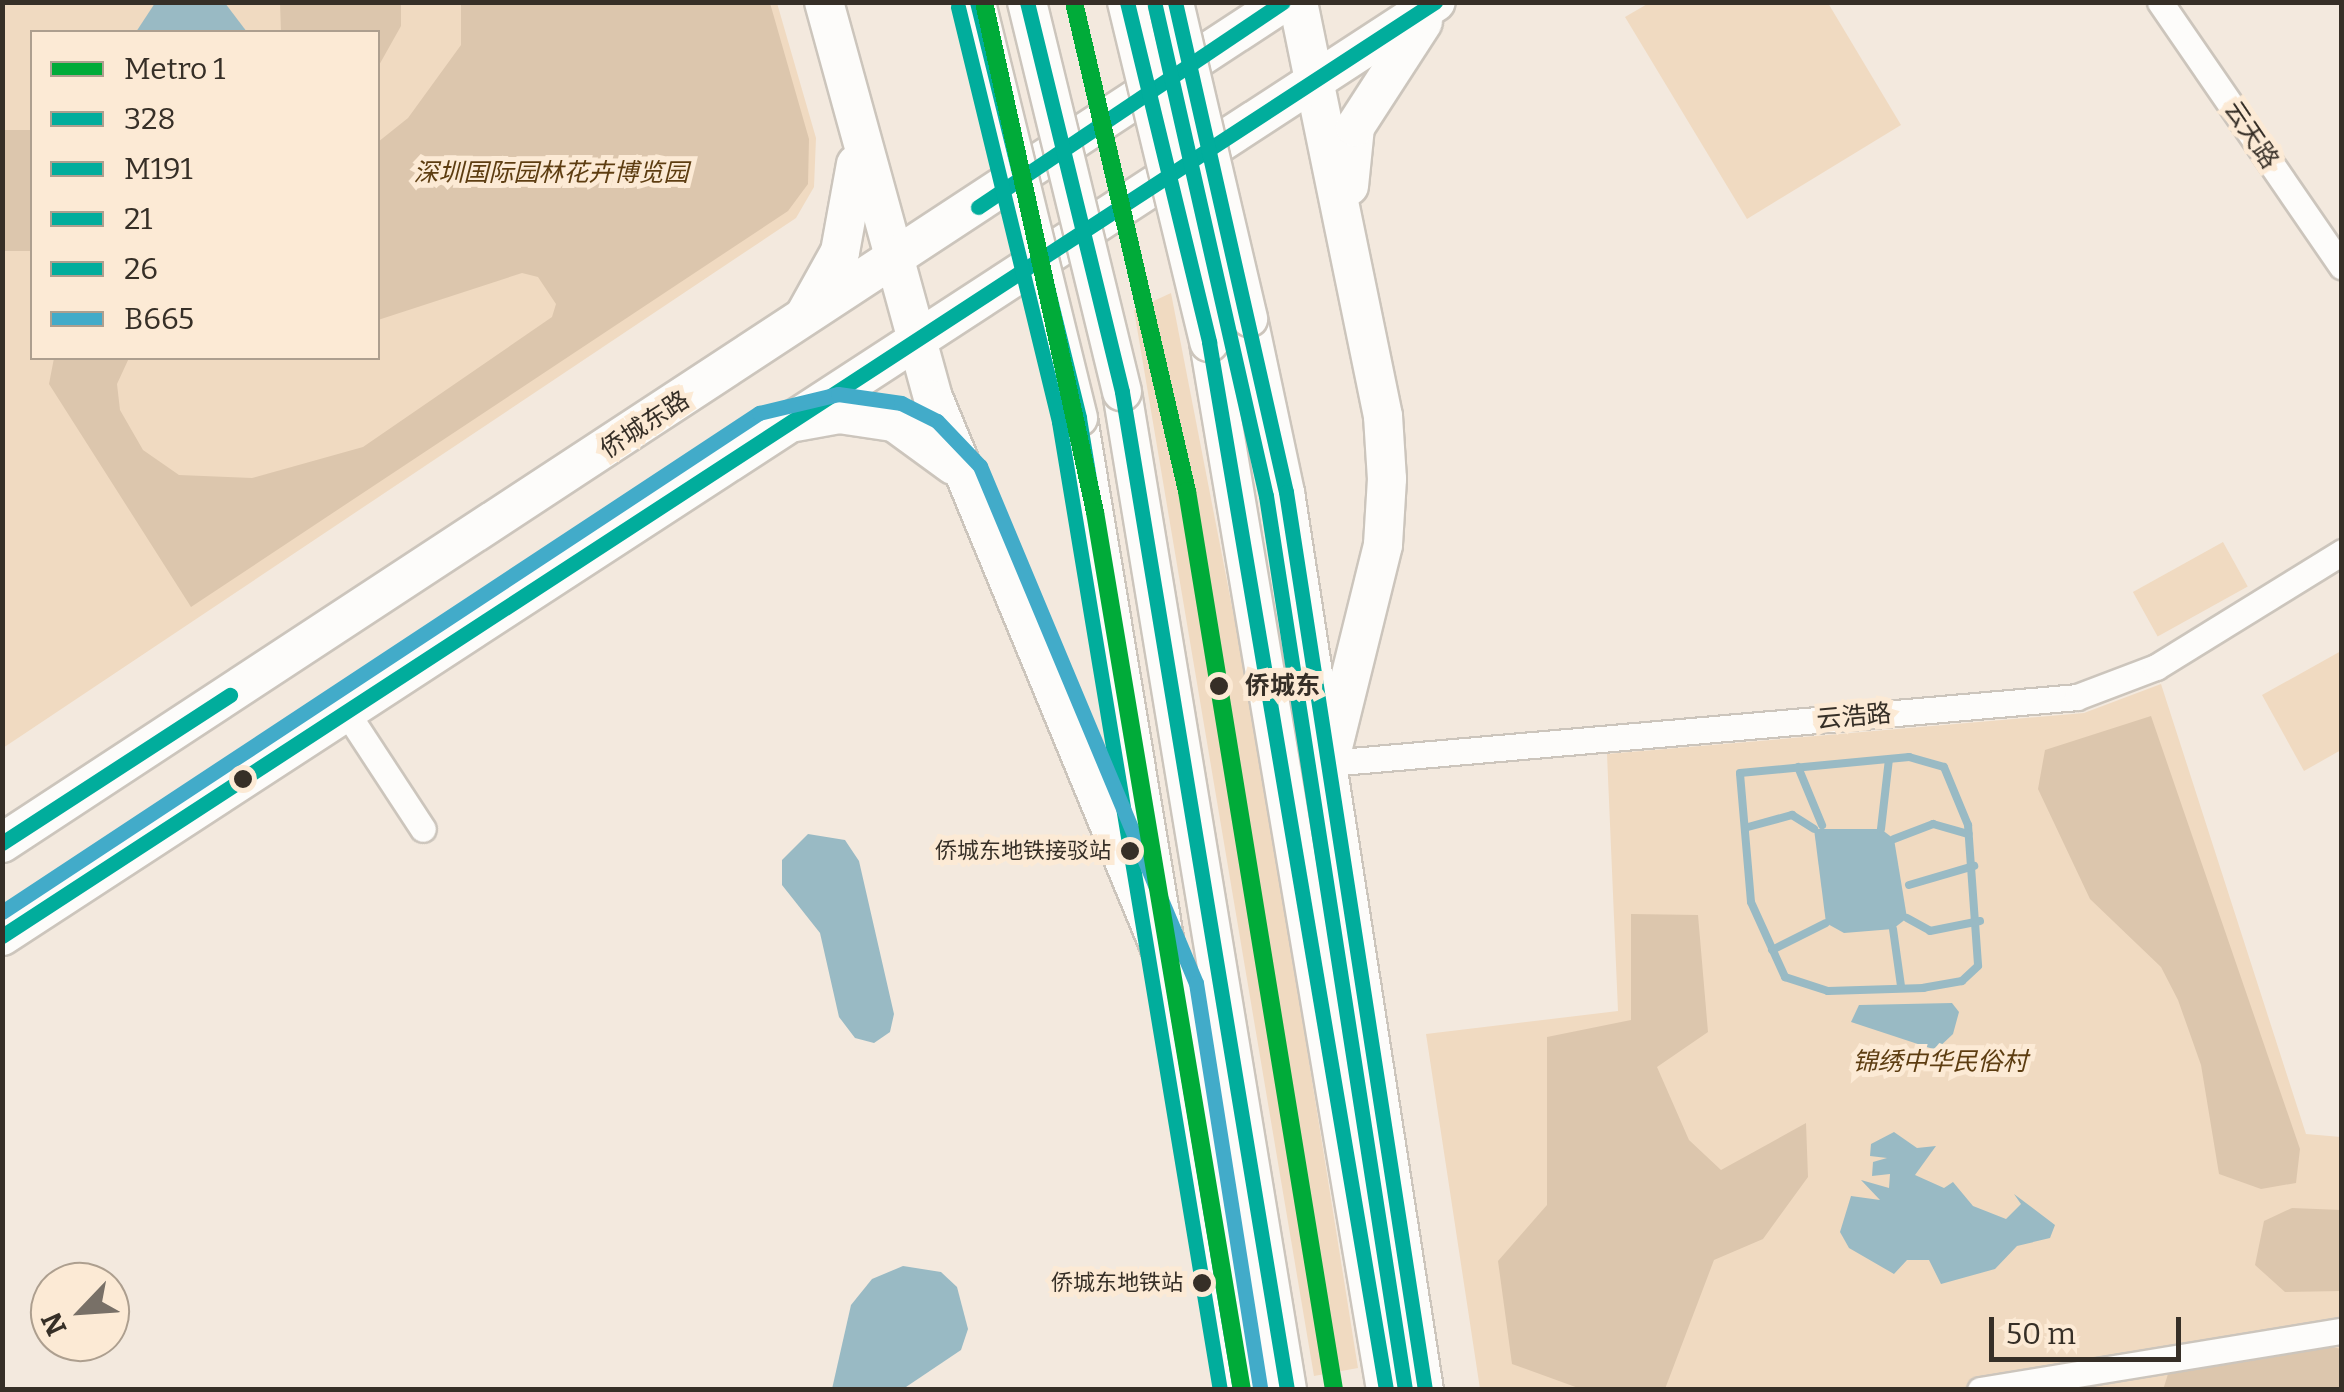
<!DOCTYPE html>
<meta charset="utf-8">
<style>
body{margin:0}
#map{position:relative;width:2344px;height:1392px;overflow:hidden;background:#f3e9de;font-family:Bitter,"Noto Sans SC",serif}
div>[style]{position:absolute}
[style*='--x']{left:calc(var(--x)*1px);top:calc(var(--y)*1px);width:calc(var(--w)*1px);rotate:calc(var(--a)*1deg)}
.green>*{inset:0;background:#f0dac1;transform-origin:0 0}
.forest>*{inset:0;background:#dcc6ad;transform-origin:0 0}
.water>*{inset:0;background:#99bac4}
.stream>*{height:8px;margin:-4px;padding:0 4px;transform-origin:4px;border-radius:4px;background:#99bac4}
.roads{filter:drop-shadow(2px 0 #ccc5bc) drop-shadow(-2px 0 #ccc5bc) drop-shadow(0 2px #ccc5bc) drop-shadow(0 -2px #ccc5bc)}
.street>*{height:25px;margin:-12.5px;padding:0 12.5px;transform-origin:12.5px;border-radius:12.5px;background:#fdfcfa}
.secondary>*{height:35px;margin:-17.5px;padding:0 17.5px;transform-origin:17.5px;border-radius:17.5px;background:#fdfcfa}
.primary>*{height:38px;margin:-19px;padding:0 19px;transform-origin:19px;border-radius:19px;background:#fdfcfa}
.bridges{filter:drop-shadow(2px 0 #ccc5bc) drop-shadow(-2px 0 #ccc5bc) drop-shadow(0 2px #ccc5bc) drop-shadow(0 -2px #ccc5bc)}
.secondary-bridge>*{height:35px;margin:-17.5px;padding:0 17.5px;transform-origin:17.5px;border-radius:17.5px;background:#fdfcfa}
.primary-bridge>*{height:38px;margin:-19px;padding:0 19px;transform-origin:19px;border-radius:19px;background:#fdfcfa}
.bus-1>*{height:15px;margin:-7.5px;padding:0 7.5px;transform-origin:7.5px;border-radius:7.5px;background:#01ad9c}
.bus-2>*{height:15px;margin:-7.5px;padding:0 7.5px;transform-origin:7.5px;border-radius:7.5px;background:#01ad9c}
.bus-3>*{height:15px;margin:-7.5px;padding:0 7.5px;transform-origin:7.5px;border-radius:7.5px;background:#01ad9c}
.bus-4>*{height:15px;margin:-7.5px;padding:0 7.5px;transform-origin:7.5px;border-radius:7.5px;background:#01ad9c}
.bus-5>*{height:15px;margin:-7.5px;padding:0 7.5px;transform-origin:7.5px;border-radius:7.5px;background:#42abc9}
.metro-1>*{height:18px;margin:-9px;padding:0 9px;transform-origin:9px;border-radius:9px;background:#00ab39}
.dots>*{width:28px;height:28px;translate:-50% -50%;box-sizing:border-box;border:5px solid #fcead5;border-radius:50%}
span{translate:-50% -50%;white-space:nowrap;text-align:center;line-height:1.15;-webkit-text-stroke:10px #fcead5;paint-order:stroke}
.bus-label{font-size:22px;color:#362f27}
.right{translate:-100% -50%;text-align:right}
.street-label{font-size:25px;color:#362f27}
.park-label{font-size:25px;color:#5d3d11;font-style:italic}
.stop-label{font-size:25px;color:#362f27;font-weight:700}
.left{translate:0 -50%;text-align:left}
.frame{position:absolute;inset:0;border:5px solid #362f27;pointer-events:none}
.legend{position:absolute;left:30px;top:30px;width:350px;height:330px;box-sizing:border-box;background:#fcead5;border:2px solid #ad9f8f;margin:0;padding:12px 18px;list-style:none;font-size:30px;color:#362f27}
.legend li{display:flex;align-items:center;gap:20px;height:50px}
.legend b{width:50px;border:2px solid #ad9f8f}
.north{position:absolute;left:30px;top:1262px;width:100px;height:100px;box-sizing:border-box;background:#fcead5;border:2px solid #ad9f8f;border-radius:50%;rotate:245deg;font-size:28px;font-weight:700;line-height:40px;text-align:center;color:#362f27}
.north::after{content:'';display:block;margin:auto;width:35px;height:45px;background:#787067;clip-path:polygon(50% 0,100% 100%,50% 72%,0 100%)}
.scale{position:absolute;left:1989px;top:1317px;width:192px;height:45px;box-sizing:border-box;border:5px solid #362f27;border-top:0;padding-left:12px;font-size:30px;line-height:35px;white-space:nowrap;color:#362f27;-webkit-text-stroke:8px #fcead5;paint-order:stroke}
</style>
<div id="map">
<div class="green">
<div style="clip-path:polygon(evenodd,3px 3px,777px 3px,816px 138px,814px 187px,796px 218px,3px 748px,3px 3px,32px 32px,378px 32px,378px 358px,32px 358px,32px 32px)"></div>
<div style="clip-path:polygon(1649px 3px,1828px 3px,1901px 125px,1747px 219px,1625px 17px)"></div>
<div style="clip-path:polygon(1171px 293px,1256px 730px,1358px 1368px,1314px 1376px,1134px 310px)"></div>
<div style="left:2223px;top:542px;width:51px;height:103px;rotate:61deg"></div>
<div style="clip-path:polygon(2341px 651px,2341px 750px,2304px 771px,2262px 695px)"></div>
<div style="clip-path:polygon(2161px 684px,2306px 1134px,2341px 1137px,2341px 1389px,1480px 1389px,1426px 1034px,1618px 1011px,1607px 754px,2084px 713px)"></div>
</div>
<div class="forest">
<div style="clip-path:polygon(280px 3px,401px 3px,401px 26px,378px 67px,378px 32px,281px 32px)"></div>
<div style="clip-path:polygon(461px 3px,770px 3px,809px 139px,808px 184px,788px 211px,191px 607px,49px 384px,54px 358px,129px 358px,117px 384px,120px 410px,143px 450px,179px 475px,252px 478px,363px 447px,552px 317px,556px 304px,538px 277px,522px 273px,378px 320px,378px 142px,408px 118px,461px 45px)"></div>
<div style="left:32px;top:130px;width:121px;height:31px;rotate:90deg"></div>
<div style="clip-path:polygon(2151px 716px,2300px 1149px,2296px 1183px,2261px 1189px,2219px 1174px,2201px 1065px,2178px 1000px,2161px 967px,2090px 899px,2038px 789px,2045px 750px)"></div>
<div style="clip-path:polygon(1631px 914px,1698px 915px,1708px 1032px,1657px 1067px,1689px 1140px,1721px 1170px,1806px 1123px,1808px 1177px,1763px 1239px,1714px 1260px,1665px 1389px,1581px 1389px,1512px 1364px,1498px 1261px,1547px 1205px,1547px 1037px,1631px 1020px)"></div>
<div style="clip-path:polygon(2292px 1208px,2341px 1210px,2341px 1291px,2285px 1292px,2255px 1265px,2264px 1221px)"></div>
<div style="clip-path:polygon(2324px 1345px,2341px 1349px,2341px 1389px,2163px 1390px,2168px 1374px)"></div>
</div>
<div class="water">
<div style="clip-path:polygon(155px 3px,225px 3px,247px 32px,136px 32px)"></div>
<div style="clip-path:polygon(1814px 829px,1881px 829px,1894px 839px,1907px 918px,1893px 929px,1844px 933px,1826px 923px)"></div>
<div style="clip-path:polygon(808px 834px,845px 840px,859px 861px,894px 1014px,890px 1032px,874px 1043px,855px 1038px,839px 1017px,820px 933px,782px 885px,782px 860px)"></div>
<div style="clip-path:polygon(1952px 1003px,1959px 1012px,1953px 1034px,1936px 1050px,1851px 1022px,1859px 1005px)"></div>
<div style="clip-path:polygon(1894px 1132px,1917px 1148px,1936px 1146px,1915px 1175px,1944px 1188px,1953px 1182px,1973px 1206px,2006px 1219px,2021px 1204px,2014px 1194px,2055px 1225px,2050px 1238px,2017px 1246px,1995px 1269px,1941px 1284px,1929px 1260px,1907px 1260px,1894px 1274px,1849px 1248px,1840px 1232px,1851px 1196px,1880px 1200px,1861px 1180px,1889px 1188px,1890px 1174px,1872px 1176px,1873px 1162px,1887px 1158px,1870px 1156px,1871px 1144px)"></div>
<div style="clip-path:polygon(903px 1266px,941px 1272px,957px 1287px,968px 1329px,961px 1350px,903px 1389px,832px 1389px,851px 1305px,872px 1279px)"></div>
</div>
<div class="stream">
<div style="--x:1909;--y:757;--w:36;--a:16"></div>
<div style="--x:1944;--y:767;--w:63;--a:67.5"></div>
<div style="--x:1968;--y:825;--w:141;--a:85.9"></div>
<div style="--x:1978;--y:966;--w:22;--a:137"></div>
<div style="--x:1962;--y:981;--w:39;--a:170"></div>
<div style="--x:1924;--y:988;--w:96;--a:178.2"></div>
<div style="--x:1828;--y:991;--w:45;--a:-162"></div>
<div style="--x:1785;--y:977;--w:82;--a:-114.4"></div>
<div style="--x:1751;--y:902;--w:129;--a:-94.9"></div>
<div style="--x:1740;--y:773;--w:170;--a:-5.4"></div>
<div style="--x:1798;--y:767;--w:63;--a:67.5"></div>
<div style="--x:1748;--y:827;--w:46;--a:-15.3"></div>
<div style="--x:1792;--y:815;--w:26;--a:32"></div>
<div style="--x:1881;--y:829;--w:70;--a:-83.5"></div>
<div style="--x:1894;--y:839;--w:42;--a:-21"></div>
<div style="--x:1933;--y:824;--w:37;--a:16"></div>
<div style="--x:1909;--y:885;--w:68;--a:-16.3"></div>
<div style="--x:1907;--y:918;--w:26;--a:29"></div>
<div style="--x:1930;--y:931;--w:51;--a:-11.3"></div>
<div style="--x:1893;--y:929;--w:58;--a:82"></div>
<div style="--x:1772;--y:950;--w:60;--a:-26.6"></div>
</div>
<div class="roads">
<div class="street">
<div style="--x:2160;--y:2;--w:321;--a:55.5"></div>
<div style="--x:345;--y:710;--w:142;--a:56.8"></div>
<div style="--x:1329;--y:763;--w:751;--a:-5.04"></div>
<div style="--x:2077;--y:697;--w:85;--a:-20.8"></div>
<div style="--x:2156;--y:667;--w:219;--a:-31.7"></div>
<div style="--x:1980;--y:1390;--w:367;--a:-9.3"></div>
</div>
<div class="secondary">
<div style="--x:1249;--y:318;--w:178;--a:78"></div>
<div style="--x:1286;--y:492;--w:909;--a:81.2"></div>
<div style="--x:1079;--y:418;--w:985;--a:80.6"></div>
</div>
<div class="primary">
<div style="--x:824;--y:2;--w:413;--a:74.6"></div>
<div style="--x:934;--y:400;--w:639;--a:67.57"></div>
<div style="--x:1298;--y:2;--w:423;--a:78.4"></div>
<div style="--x:1383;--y:416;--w:63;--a:86.4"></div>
<div style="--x:1387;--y:479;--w:66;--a:93.5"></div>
<div style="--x:1383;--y:545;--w:225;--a:103.9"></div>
<div style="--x:1349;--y:186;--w:59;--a:-84.2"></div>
<div style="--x:1355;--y:127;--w:125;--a:-57.1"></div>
<div style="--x:806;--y:313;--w:70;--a:-60.9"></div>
<div style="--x:840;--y:252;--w:89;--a:-79.7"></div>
<div style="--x:1209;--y:342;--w:1063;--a:80.41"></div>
<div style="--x:1122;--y:392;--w:1012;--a:80.61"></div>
<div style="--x:795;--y:422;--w:45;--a:-10.3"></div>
<div style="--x:839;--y:414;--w:56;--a:8.3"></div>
<div style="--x:894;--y:422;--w:73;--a:36.1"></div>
<div style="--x:2;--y:843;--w:1533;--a:-33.27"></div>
<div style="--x:2;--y:936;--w:1711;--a:-33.08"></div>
</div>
</div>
<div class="bridges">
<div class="secondary-bridge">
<div style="--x:977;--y:2;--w:428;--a:76.2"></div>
<div style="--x:1175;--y:2;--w:325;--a:76.8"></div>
</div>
<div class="primary-bridge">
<div style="--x:1027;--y:2;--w:401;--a:76.3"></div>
<div style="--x:1127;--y:2;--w:350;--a:76.4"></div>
</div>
</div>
<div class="bus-1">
<div style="--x:978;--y:207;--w:367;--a:-33.9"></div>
<div style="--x:2;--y:843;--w:272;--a:-33"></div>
<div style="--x:2;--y:936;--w:1711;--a:-33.1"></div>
</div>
<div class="bus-2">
<div style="--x:1027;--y:2;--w:401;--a:76.3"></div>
<div style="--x:1122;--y:392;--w:1012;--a:80.61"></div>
<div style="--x:1127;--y:2;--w:350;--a:76.4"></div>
<div style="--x:1209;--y:342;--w:1063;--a:80.41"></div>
</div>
<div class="bus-3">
<div style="--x:977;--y:2;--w:428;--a:76.2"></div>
<div style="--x:1079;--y:418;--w:985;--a:80.6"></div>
<div style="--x:1175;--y:2;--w:502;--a:77.24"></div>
<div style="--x:1286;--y:492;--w:909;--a:81.2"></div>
</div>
<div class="bus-4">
<div style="--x:1155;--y:6;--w:502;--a:77.24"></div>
<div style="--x:1266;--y:496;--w:905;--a:81.16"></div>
<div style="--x:958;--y:7;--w:427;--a:76.3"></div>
<div style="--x:1059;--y:422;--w:981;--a:80.56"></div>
</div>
<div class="bus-5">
<div style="--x:2;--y:912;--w:907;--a:-33.39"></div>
<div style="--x:759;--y:413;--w:81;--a:-13.5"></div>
<div style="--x:838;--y:394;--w:64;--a:8.1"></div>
<div style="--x:901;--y:403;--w:40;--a:26.6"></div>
<div style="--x:937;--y:421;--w:62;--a:46.3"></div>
<div style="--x:980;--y:466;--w:560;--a:67.33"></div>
<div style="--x:1196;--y:983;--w:409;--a:81"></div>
</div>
<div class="metro-1">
<div style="--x:984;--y:2;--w:522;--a:77.72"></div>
<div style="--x:1095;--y:512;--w:890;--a:80.5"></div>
<div style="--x:1074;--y:2;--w:502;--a:76.99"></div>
<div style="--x:1187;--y:491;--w:911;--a:80.71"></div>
</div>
<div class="dots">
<div style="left:1219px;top:686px;background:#362f27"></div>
<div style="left:243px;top:779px;background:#362f27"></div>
<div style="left:1130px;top:851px;background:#362f27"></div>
<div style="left:1202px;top:1283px;background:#362f27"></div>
</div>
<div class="bus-label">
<span class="right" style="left:1111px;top:851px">侨城东地铁接驳站</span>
<span class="right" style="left:1183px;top:1283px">侨城东地铁站</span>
</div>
<div class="street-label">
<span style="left:2251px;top:135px;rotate:56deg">云天路</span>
<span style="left:645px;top:425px;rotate:-33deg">侨城东路</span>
<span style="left:1854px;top:717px;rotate:-5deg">云浩路</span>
</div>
<div class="park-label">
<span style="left:551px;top:173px">深圳国际园林花卉博览园</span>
<span style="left:1940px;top:1062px">锦绣中华民俗村</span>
</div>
<div class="stop-label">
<span class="left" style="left:1245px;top:686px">侨城东</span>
</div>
<div class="frame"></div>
<ul class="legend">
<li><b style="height:12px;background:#00ab39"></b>Metro 1</li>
<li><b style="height:12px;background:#01ad9c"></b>328</li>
<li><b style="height:12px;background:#01ad9c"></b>M191</li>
<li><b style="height:12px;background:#01ad9c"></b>21</li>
<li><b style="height:12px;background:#01ad9c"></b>26</li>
<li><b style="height:12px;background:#42abc9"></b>B665</li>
</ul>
<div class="north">N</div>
<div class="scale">50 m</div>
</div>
